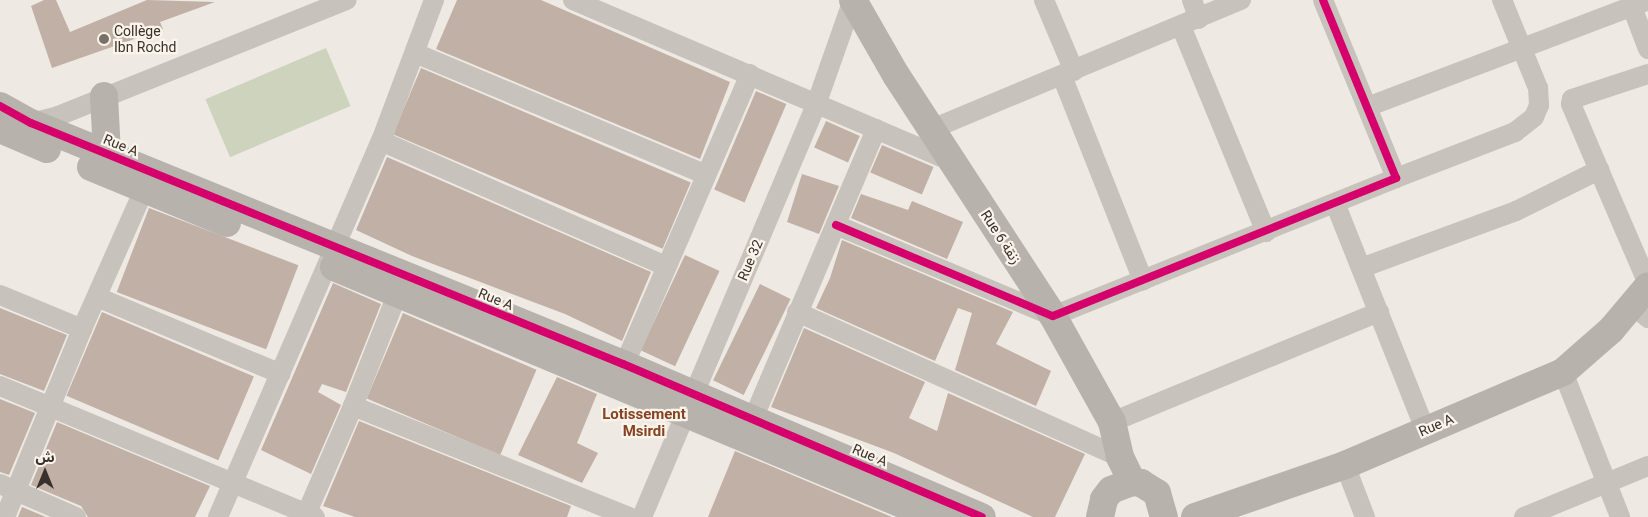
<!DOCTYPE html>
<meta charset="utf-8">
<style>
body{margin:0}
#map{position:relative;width:1648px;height:517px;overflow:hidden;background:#eeeae3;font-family:Roboto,"Noto Sans Arabic",sans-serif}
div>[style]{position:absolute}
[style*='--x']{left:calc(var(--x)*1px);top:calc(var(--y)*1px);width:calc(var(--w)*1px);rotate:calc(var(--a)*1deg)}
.green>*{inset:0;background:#ced3be;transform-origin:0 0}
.building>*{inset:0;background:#c1b0a5;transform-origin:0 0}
.street>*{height:20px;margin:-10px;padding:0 10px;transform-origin:10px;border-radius:10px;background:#c8c2bc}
.secondary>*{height:28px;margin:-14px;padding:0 14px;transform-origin:14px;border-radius:14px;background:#b8b2ad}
.cycleway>*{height:8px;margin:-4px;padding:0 4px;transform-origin:4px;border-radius:4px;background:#d6006c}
.dots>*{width:14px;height:14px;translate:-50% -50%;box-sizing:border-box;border:2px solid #faf4eb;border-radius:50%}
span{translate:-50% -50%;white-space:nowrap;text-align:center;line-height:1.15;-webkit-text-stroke:4.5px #faf4eb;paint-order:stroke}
.poi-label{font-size:14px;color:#38302a}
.left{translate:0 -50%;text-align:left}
.street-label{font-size:14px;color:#38302a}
.neighbourhood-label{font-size:15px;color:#864424;font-weight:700}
.north{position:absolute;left:20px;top:447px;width:50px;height:50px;-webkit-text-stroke:4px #faf4eb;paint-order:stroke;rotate:0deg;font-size:14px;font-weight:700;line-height:20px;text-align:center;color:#38302a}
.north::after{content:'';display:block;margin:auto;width:18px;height:22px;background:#38302a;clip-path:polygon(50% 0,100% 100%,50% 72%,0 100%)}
</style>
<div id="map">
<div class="green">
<div style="left:326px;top:48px;width:63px;height:131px;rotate:67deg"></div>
</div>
<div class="building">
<div style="clip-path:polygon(44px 0,56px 0,70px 32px,147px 0,215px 2px,160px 22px,163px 29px,52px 68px,31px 6px)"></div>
<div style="clip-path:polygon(457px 0,541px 0,730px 82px,700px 159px,436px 49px)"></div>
<div style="left:421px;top:68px;width:293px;height:72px;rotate:23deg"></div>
<div style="left:756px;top:91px;width:33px;height:107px;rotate:23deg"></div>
<div style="left:826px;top:121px;width:37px;height:29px;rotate:24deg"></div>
<div style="left:882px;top:145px;width:56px;height:30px;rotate:23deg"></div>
<div style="clip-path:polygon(387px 157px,651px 272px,622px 341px,565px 314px,412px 256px,356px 230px)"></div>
<div style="clip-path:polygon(802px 174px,839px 186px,819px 234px,787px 222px)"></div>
<div style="clip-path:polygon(861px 194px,908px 210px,912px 201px,963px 222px,947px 259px,851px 218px)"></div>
<div style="left:149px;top:208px;width:160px;height:90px;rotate:21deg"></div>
<div style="clip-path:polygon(842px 240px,1013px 312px,996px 344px,1051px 371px,1036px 406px,955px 370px,972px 313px,958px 308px,935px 361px,816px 308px,830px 278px)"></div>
<div style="left:685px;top:255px;width:38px;height:105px;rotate:25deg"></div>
<div style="clip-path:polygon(333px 283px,381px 304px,346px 392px,322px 384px,318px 392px,341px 405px,311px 474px,261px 450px)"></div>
<div style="left:760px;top:284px;width:34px;height:107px;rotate:26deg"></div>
<div style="clip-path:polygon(0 308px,67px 335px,44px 391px,0 374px)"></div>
<div style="left:102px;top:312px;width:165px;height:91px;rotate:23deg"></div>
<div style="left:403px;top:313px;width:145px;height:93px;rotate:23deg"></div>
<div style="clip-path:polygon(804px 328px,925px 382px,909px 418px,937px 431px,948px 393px,1085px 454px,1055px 517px,1033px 517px,894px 453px,771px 407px)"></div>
<div style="clip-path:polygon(557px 377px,597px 394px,577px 443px,598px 453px,582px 483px,518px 455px)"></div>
<div style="clip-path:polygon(0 399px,35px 413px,9px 475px,0 472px)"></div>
<div style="clip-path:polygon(359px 421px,571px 506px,567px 517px,355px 517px,323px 506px)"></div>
<div style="clip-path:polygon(57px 422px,210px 486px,195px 517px,88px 517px,81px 506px,31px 485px)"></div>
<div style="clip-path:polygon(735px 451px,892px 517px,708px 517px)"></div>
<div style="clip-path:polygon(22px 507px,46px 517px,18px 517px)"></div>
</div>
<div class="street">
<div style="--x:573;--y:0;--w:412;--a:23.1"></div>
<div style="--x:1044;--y:0;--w:77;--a:67.1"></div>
<div style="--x:1192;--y:0;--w:20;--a:70"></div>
<div style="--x:1632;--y:7;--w:45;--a:69.1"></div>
<div style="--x:1181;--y:26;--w:223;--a:67.6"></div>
<div style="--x:415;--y:53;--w:313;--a:22.7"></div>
<div style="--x:1062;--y:76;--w:220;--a:68.4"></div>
<div style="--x:1367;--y:107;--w:301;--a:-20.8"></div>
<div style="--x:27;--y:124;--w:32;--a:-14"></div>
<div style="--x:58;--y:116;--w:311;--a:-21.9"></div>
<div style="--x:932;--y:129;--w:335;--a:-22.7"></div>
<div style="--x:381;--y:141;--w:311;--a:23.7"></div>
<div style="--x:1599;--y:170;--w:72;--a:-113"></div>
<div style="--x:1571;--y:104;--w:5;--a:-79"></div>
<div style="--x:1572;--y:99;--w:80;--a:-18.2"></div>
<div style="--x:1396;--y:178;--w:128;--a:-21.1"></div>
<div style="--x:1515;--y:132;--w:24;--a:-38"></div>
<div style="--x:1534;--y:117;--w:13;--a:-67"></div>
<div style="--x:1539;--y:105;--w:17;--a:-93"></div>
<div style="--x:1538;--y:88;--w:95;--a:-112.2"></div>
<div style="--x:1335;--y:203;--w:243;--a:68.3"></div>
<div style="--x:836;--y:225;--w:235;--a:22.8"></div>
<div style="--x:1053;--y:316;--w:370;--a:-21.9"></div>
<div style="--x:1396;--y:178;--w:192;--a:-112.3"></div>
<div style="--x:1361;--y:268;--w:165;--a:-20.2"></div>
<div style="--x:1516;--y:211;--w:93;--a:-26.3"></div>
<div style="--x:1599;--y:170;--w:124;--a:66.7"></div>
<div style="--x:0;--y:295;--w:89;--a:22.5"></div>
<div style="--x:97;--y:297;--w:199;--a:22.7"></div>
<div style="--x:1632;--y:305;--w:21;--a:39"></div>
<div style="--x:797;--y:312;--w:354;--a:24.2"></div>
<div style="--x:1563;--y:372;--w:156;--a:68.5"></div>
<div style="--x:619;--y:377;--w:330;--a:-66.6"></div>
<div style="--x:0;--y:386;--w:341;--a:22.6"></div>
<div style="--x:353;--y:406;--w:297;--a:21.9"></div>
<div style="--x:1112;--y:422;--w:289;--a:-22.4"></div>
<div style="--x:748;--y:431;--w:328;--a:-67"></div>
<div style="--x:1345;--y:465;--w:56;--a:69"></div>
<div style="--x:0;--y:484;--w:83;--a:23.5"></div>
<div style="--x:5;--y:517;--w:203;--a:-67.7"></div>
<div style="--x:82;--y:329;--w:167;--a:-66"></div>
<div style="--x:218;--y:517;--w:410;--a:-66.6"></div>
<div style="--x:381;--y:141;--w:151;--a:-69.4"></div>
<div style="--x:305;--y:517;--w:121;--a:-66.6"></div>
<div style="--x:353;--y:406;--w:136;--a:-68.4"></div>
<div style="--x:642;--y:517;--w:450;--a:-67.1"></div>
<div style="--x:817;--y:102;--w:108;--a:-70.6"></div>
<div style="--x:1524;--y:517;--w:134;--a:-22.4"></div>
</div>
<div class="secondary">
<div style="--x:853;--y:0;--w:86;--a:60.2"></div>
<div style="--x:896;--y:75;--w:288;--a:56.9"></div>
<div style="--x:1053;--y:316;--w:121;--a:60.9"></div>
<div style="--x:1112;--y:422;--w:36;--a:77"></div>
<div style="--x:1120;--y:457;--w:28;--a:64"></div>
<div style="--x:104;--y:96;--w:57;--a:87"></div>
<div style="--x:0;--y:106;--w:35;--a:29"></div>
<div style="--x:31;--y:123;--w:639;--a:22.15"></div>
<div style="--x:623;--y:364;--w:390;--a:23.1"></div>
<div style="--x:0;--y:129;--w:51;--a:23.1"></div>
<div style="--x:91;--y:167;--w:147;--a:22.4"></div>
<div style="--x:334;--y:267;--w:649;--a:22.65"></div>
<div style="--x:1100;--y:517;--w:18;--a:-77"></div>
<div style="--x:1104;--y:499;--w:11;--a:-52"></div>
<div style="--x:1111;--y:490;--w:22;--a:-21"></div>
<div style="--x:1132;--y:482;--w:9;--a:6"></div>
<div style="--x:1141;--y:483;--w:19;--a:32"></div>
<div style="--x:1157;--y:493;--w:25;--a:74"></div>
<div style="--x:1195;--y:517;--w:159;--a:-19.1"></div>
<div style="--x:1345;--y:465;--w:237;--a:-23.1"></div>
<div style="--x:1563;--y:372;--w:64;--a:-41.2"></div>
<div style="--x:1611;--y:330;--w:57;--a:-49.9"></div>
</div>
<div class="cycleway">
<div style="--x:0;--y:106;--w:35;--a:29"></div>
<div style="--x:31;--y:123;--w:639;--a:22.15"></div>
<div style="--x:623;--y:364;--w:390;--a:23.1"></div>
<div style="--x:836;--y:225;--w:235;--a:22.8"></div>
<div style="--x:1053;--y:316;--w:370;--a:-21.9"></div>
<div style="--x:1396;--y:178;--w:192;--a:-112.3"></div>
</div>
<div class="dots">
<div style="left:104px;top:39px;background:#78716b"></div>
</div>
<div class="poi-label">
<span class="left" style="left:114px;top:39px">Collège<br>Ibn Rochd</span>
</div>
<div class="street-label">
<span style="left:121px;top:145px;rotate:22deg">Rue A</span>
<span style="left:1001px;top:237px;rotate:57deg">Rue 6 زنقة</span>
<span style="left:750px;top:260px;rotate:-67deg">Rue 32</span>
<span style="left:496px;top:299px;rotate:22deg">Rue A</span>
<span style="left:1436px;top:425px;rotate:-23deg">Rue A</span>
<span style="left:870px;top:455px;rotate:23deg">Rue A</span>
</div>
<div class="neighbourhood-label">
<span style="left:644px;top:423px">Lotissement<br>Msirdi</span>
</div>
<div class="north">ش</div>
</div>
